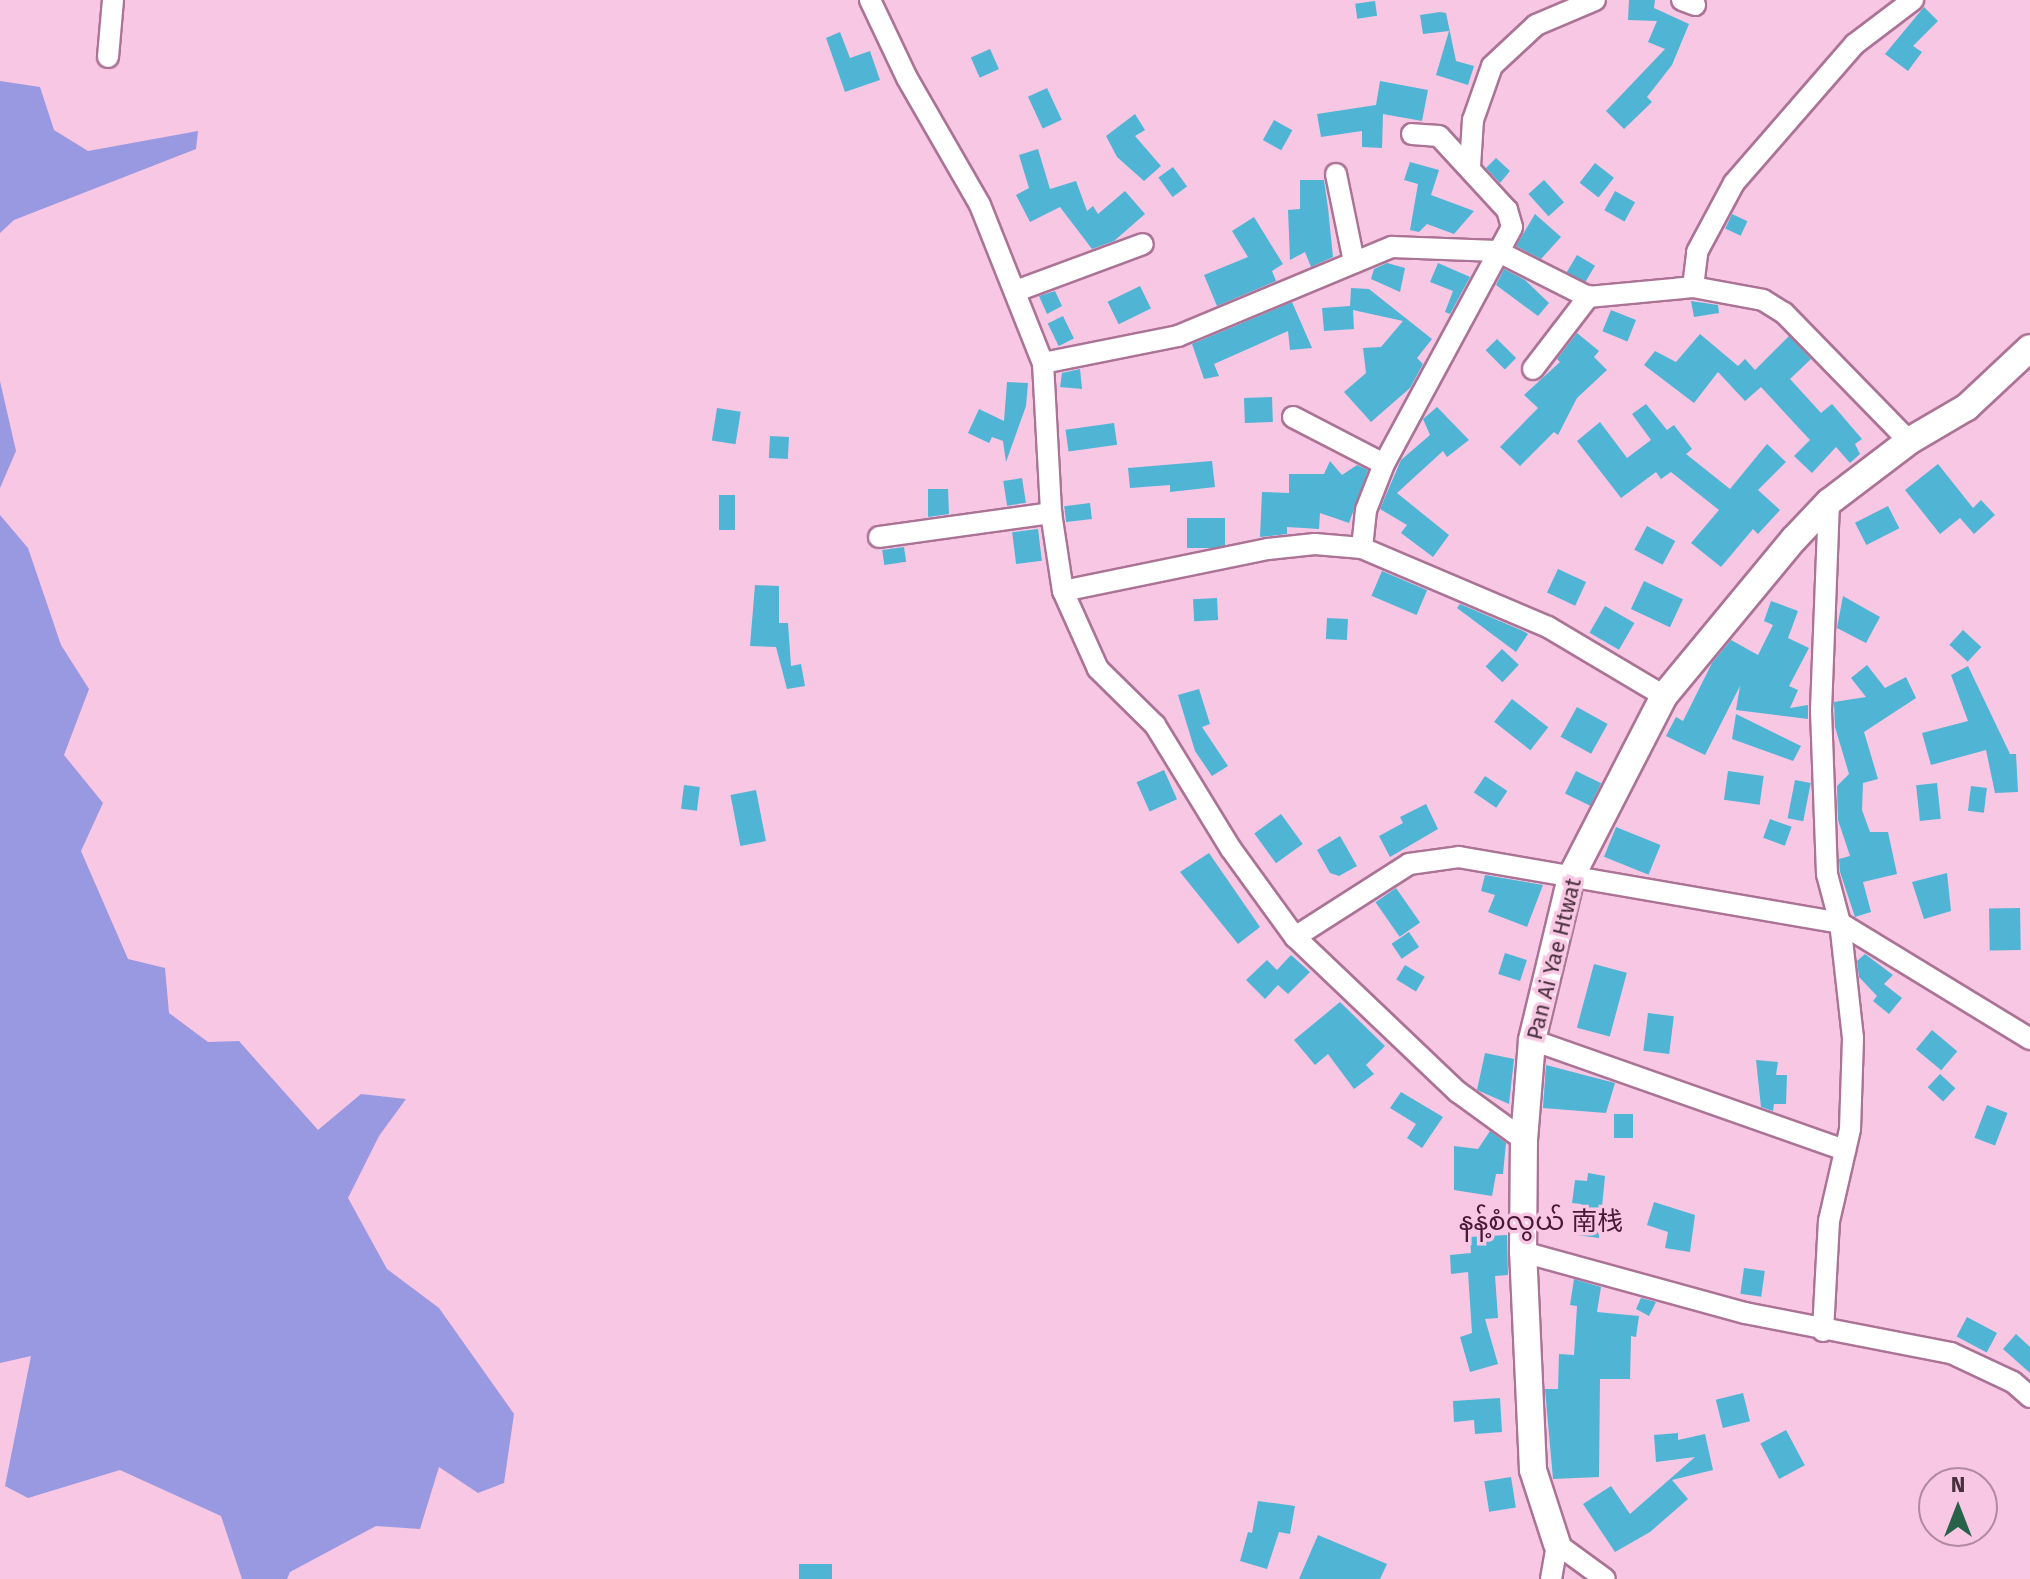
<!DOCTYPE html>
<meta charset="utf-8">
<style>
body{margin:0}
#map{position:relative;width:2030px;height:1579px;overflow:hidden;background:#f8c7e3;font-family:"Fira Sans","Noto Sans SC","Noto Sans Myanmar",sans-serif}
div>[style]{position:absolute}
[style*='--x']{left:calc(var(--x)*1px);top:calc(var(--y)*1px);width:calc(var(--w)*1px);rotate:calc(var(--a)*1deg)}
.water>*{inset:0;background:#9899e0}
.building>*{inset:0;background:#50b4d5;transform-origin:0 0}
.roads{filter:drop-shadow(2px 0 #ab7395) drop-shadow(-2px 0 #ab7395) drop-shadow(0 2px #ab7395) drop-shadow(0 -2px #ab7395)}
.minor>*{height:20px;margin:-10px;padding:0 10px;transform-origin:10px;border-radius:10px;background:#fff}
.tertiary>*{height:26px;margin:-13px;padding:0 13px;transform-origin:13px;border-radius:13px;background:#fff}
span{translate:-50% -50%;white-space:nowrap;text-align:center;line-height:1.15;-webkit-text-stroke:7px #f8c7e3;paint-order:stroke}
.street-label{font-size:22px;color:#472f3d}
.quarter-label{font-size:26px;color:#481838}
.north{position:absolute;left:1918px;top:1467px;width:80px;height:80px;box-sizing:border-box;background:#f8c7e3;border:2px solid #b18aa1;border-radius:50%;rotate:0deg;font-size:22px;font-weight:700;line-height:32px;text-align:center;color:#472f3d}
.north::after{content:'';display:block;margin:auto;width:28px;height:36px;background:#29624a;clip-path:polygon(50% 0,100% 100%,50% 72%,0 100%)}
</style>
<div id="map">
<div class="water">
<div style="clip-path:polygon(0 81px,40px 87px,54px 130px,88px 151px,198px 131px,196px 149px,14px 220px,0 233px)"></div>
<div style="clip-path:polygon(0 381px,16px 451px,0 488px)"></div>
<div style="clip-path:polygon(0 515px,28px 548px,61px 645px,89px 689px,64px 755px,103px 803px,81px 851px,128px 959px,165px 968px,169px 1013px,208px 1042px,239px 1041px,318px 1130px,361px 1094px,406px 1099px,379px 1136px,348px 1198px,387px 1269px,439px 1308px,514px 1414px,504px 1483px,478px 1493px,439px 1467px,420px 1529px,376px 1526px,290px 1572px,287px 1579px,242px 1579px,221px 1516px,120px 1470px,28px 1498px,5px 1486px,31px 1356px,0 1363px)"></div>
</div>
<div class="building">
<div style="clip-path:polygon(1629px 0,1655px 0,1654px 8px,1689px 24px,1672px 65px,1647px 97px,1652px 102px,1624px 129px,1606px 111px,1665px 49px,1648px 42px,1657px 21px,1628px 20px)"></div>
<div style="left:1375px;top:1px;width:15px;height:20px;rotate:82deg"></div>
<div style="clip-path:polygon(1924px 7px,1938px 21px,1913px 46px,1922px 52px,1908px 71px,1885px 54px)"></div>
<div style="clip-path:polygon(1440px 12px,1446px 13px,1456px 61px,1474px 66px,1468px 85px,1436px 75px,1449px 31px,1423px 34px,1420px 15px)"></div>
<div style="clip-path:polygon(840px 32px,850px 58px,870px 51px,880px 80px,845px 92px,826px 38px)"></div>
<div style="left:990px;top:49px;width:22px;height:21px;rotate:66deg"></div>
<div style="clip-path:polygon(1380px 81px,1428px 90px,1422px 121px,1383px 114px,1382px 148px,1362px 147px,1362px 131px,1321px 137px,1317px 114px,1376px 105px)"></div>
<div style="left:1047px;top:88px;width:35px;height:21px;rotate:65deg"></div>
<div style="clip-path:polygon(1135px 114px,1145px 130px,1135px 136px,1161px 166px,1144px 181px,1117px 157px,1106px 136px)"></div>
<div style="left:1274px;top:120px;width:21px;height:23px;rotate:29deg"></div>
<div style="clip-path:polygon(1038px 149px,1050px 189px,1076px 181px,1087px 211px,1093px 206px,1098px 214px,1125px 191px,1145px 214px,1114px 241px,1092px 249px,1060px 207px,1030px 222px,1016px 195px,1029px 188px,1019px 155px)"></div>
<div style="clip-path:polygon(1496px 158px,1510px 171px,1500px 183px,1486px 168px)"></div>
<div style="clip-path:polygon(1410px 162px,1439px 170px,1431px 195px,1474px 211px,1454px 234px,1427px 224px,1419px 232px,1410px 230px,1418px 184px,1404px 180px)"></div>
<div style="left:1595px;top:163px;width:24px;height:25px;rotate:38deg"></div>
<div style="left:1173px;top:167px;width:24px;height:18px;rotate:54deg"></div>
<div style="clip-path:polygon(1300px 180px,1324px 180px,1328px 208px,1333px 257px,1311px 267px,1305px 252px,1290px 260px,1288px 210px,1300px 209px)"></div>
<div style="left:1544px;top:180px;width:30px;height:21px;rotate:48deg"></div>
<div style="left:1615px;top:191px;width:23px;height:22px;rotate:29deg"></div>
<div style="clip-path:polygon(1535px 214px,1561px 237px,1541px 259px,1516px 246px)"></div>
<div style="left:1732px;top:214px;width:17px;height:16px;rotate:25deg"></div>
<div style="clip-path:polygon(1254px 217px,1283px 264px,1272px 271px,1276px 281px,1217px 306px,1204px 275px,1248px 257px,1232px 231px)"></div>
<div style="left:1577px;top:255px;width:21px;height:20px;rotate:31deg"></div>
<div style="clip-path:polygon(1387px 263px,1405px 268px,1400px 292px,1371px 279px,1374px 269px)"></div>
<div style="clip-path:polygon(1438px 263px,1470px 277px,1450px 314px,1445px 312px,1453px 291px,1430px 282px)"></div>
<div style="clip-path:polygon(1504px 269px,1525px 280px,1549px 303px,1538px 316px,1496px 285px)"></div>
<div style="left:1140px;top:286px;width:25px;height:36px;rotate:64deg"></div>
<div style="clip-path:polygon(1351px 288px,1369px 289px,1432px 339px,1417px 358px,1423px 364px,1410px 388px,1371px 422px,1344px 392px,1366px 373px,1363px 348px,1381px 347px,1403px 321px,1353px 310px,1354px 329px,1324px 331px,1322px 308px,1350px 306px)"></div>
<div style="clip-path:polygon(1055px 291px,1062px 306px,1047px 314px,1039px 296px)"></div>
<div style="clip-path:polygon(1691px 301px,1718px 305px,1719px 313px,1694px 317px)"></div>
<div style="clip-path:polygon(1292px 302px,1312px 348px,1290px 350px,1288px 331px,1214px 364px,1219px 376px,1204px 379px,1192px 344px)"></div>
<div style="left:1611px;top:310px;width:27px;height:23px;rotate:22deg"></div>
<div style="left:1063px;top:316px;width:25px;height:17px;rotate:64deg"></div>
<div style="clip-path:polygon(1577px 333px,1599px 351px,1594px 357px,1607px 370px,1577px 398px,1558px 435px,1554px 432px,1520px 466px,1500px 447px,1538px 408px,1524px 395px,1560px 362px,1557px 359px)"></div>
<div style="clip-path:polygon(1700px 334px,1738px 366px,1745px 359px,1755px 370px,1789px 336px,1811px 359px,1790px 379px,1821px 413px,1832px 404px,1862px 439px,1855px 444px,1860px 454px,1850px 463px,1836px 447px,1812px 473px,1794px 456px,1810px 440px,1761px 387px,1745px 401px,1718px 372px,1694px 403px,1644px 365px,1655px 351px,1676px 362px)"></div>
<div style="left:1497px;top:339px;width:27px;height:16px;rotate:45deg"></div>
<div style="clip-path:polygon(1080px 369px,1082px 389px,1060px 387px,1062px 373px)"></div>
<div style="clip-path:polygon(1007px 382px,1028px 383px,1026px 406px,1006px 462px,1003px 441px,992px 437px,989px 443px,968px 433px,979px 409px,1004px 421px)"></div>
<div style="left:1272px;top:397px;width:25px;height:28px;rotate:88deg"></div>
<div style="clip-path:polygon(1646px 404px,1667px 430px,1674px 425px,1692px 449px,1686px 454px,1730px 489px,1767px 444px,1786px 462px,1758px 490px,1780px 510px,1758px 534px,1753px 529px,1721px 567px,1691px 543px,1719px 510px,1671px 472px,1661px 479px,1656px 472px,1621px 498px,1577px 441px,1600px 422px,1627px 458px,1651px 440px,1632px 414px)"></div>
<div style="clip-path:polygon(1437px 407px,1469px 440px,1447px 457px,1443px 451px,1397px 493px,1449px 535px,1433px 557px,1401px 533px,1407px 525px,1380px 509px,1401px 460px,1430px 435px,1423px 419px)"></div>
<div style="left:717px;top:408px;width:24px;height:33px;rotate:9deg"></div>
<div style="left:1114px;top:423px;width:22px;height:49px;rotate:82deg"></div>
<div style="left:770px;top:436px;width:19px;height:22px;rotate:3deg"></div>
<div style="clip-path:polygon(1212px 461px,1215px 487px,1170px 492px,1170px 485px,1130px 488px,1128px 468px)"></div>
<div style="clip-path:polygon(1330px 461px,1342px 475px,1357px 465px,1368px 470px,1349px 523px,1320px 513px,1319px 529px,1287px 527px,1287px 534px,1260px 537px,1262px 492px,1289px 493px,1289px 474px,1324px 474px)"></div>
<div style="clip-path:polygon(1938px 464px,1973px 508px,1981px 500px,1995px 515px,1974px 534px,1960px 518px,1940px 534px,1905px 490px)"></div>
<div style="left:1022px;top:478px;width:25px;height:19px;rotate:81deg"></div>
<div style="clip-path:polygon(928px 489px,948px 489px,949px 514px,928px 517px)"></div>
<div style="left:719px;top:495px;width:16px;height:35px"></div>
<div style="left:1090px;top:503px;width:16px;height:26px;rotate:83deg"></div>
<div style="left:1888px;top:506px;width:25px;height:37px;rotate:63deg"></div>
<div style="left:1187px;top:518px;width:38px;height:30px"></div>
<div style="left:1647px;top:526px;width:32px;height:27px;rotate:28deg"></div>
<div style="left:1038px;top:529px;width:32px;height:26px;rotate:83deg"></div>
<div style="left:904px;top:547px;width:15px;height:22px;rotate:82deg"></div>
<div style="left:1558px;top:569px;width:31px;height:26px;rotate:25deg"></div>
<div style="left:1382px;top:571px;width:49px;height:27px;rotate:23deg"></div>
<div style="left:1644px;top:581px;width:43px;height:31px;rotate:25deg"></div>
<div style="clip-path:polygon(755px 585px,779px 586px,779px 623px,788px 623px,791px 666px,801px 664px,805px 686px,787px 689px,776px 647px,750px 646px)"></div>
<div style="clip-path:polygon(1843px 596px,1880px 617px,1866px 643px,1837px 628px)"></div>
<div style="left:1217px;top:598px;width:22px;height:24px;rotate:87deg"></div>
<div style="clip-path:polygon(1771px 601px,1798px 611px,1788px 638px,1809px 648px,1789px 686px,1798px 690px,1790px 708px,1808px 705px,1808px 719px,1736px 710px,1740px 686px,1705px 755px,1666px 736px,1676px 717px,1683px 721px,1712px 663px,1731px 640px,1758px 655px,1773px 625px,1764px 621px)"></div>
<div style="clip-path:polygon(1460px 604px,1523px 631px,1528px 634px,1516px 652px,1457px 608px)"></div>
<div style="left:1605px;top:606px;width:34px;height:31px;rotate:30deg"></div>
<div style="left:1327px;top:618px;width:21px;height:21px;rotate:3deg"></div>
<div style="left:1963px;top:630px;width:25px;height:20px;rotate:43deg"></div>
<div style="left:1502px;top:649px;width:23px;height:24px;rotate:43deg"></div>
<div style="clip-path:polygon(1867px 665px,1885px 688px,1906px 677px,1916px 698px,1864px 732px,1878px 779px,1863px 783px,1862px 810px,1870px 832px,1888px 832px,1897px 874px,1863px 882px,1871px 912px,1855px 917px,1840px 872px,1839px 859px,1850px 856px,1838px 820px,1837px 786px,1849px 774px,1835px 727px,1834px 702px,1866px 697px,1851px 678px)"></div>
<div style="clip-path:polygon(1968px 666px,2010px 754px,2016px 754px,2018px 792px,1995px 793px,1986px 750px,1931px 765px,1922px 733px,1968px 721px,1951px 675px)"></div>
<div style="clip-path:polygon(1199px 689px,1210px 724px,1202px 727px,1228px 766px,1212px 776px,1195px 751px,1178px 695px)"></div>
<div style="left:1512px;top:699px;width:46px;height:29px;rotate:38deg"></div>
<div style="left:1577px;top:707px;width:35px;height:34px;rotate:29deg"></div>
<div style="clip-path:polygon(1736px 714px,1801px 746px,1793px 761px,1732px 739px)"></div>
<div style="left:1164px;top:770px;width:32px;height:30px;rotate:66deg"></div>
<div style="left:1576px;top:771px;width:28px;height:25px;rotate:26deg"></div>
<div style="left:1728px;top:771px;width:36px;height:29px;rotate:8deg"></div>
<div style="left:1485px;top:776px;width:27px;height:20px;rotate:34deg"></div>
<div style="left:1795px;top:780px;width:16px;height:39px;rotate:11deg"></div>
<div style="left:1937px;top:783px;width:36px;height:21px;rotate:84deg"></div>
<div style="left:684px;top:785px;width:16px;height:24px;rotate:7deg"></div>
<div style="left:1971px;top:786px;width:16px;height:25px;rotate:7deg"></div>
<div style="left:756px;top:790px;width:52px;height:26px;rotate:79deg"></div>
<div style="clip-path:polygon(1426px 804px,1438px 829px,1390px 857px,1379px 836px,1403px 823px,1400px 817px)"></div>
<div style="left:1281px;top:814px;width:37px;height:33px;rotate:54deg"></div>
<div style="left:1770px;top:819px;width:23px;height:20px;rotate:20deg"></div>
<div style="left:1616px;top:827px;width:48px;height:32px;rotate:22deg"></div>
<div style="clip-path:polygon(1340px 836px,1357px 866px,1339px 876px,1330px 873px,1317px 850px)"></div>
<div style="clip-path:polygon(1209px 853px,1260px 927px,1238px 944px,1180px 872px)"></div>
<div style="clip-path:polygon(1947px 873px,1951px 911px,1924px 919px,1912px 882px)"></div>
<div style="clip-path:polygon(1485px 875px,1543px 885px,1527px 927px,1488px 912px,1495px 895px,1481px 891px)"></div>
<div style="left:1396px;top:888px;width:42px;height:25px;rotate:55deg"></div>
<div style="left:2020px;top:908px;width:42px;height:31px;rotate:89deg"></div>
<div style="left:1409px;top:932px;width:18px;height:21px;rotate:56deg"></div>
<div style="left:1505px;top:953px;width:23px;height:22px;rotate:18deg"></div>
<div style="clip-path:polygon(1865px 954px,1893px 975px,1884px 984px,1902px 998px,1889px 1014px,1873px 1001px,1877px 996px,1859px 977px,1857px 961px)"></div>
<div style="clip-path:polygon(1291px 955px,1310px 972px,1288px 994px,1278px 985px,1265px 999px,1246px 980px,1267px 960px,1277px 970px)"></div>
<div style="left:1594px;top:964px;width:34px;height:66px;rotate:15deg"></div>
<div style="left:1405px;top:965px;width:23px;height:17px;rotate:31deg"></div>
<div style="clip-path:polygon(1340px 1002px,1385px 1046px,1366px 1065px,1374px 1074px,1354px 1089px,1328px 1054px,1315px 1065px,1294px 1040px)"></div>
<div style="left:1648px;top:1013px;width:26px;height:38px;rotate:7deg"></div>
<div style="left:1932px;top:1030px;width:33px;height:25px;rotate:40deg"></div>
<div style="clip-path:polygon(1485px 1053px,1514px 1059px,1509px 1104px,1477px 1090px)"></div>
<div style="clip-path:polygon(1756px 1060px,1778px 1062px,1776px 1075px,1787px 1075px,1786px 1104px,1774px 1104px,1773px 1111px,1761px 1107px)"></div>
<div style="clip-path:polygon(1546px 1065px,1615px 1083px,1606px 1113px,1543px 1108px)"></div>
<div style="left:1940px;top:1074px;width:21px;height:18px;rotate:43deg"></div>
<div style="clip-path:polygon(1401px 1092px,1443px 1117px,1422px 1148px,1407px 1138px,1416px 1124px,1390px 1108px)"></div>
<div style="left:1987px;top:1105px;width:22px;height:35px;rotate:21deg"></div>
<div style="left:1614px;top:1114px;width:19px;height:24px"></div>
<div style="clip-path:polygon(1490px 1131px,1506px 1143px,1503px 1174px,1496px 1174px,1492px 1196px,1454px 1190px,1454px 1146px,1478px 1149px)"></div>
<div style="clip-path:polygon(1588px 1173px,1605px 1176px,1599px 1238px,1576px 1235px,1581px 1204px,1572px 1203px,1575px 1180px,1587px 1181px)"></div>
<div style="clip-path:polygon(1654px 1202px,1695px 1215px,1690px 1252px,1665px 1248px,1668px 1232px,1647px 1225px)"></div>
<div style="clip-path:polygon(1507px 1235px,1508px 1275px,1495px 1276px,1498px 1318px,1485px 1319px,1498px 1364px,1470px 1372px,1460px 1337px,1472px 1333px,1468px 1272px,1451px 1274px,1450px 1255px,1471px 1253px,1470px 1237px)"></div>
<div style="left:1744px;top:1268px;width:21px;height:26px;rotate:8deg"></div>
<div style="clip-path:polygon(1574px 1279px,1601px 1287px,1597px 1312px,1639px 1316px,1636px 1337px,1631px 1336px,1630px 1379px,1600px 1379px,1599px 1477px,1553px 1479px,1545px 1389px,1558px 1389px,1559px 1354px,1574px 1355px,1577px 1306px,1570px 1305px)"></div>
<div style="clip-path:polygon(1641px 1298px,1656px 1302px,1649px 1316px,1636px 1309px)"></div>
<div style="left:1967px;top:1317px;width:34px;height:22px;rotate:28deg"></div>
<div style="clip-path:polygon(2016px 1334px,2030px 1347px,2030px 1373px,2003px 1349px)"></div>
<div style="left:1743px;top:1393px;width:29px;height:28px;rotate:76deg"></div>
<div style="clip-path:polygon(1500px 1398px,1502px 1432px,1475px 1434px,1474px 1420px,1454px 1422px,1453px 1401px)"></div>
<div style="left:1786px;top:1430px;width:40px;height:29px;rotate:62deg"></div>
<div style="clip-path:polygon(1678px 1433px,1678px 1440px,1705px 1434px,1713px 1470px,1672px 1480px,1688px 1499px,1650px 1532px,1615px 1552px,1583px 1504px,1611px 1486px,1630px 1514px,1695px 1457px,1656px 1462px,1654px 1435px)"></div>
<div style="left:1511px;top:1477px;width:31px;height:27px;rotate:81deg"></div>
<div style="clip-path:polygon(1258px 1501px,1295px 1506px,1290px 1534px,1279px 1532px,1267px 1569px,1240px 1561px,1248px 1532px,1252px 1533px)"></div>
<div style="clip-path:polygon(1318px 1535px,1387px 1564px,1380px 1579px,1299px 1579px)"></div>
<div style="left:799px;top:1564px;width:33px;height:15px"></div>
</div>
<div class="roads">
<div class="minor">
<div style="--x:870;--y:0;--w:86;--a:64.6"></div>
<div style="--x:907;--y:78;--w:146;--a:60.1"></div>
<div style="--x:980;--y:205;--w:170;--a:68.3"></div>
<div style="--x:1043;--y:363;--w:150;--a:86.9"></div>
<div style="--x:1051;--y:513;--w:79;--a:81.3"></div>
<div style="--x:1063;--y:591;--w:85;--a:65.8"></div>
<div style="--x:1098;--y:669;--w:80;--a:44.5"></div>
<div style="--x:1155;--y:725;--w:145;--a:58.5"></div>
<div style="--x:1231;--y:849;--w:109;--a:54"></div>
<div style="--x:1295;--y:937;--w:225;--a:43.6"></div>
<div style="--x:1458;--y:1092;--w:82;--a:36"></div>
<div style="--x:1682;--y:0;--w:14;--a:21"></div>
<div style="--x:108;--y:57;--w:57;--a:-85"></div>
<div style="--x:1470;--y:166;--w:46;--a:-86.3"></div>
<div style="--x:1473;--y:120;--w:57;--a:-70.6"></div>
<div style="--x:1492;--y:66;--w:60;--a:-43"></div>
<div style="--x:1536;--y:25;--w:64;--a:-23"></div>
<div style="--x:1336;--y:174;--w:90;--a:78.4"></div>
<div style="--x:1693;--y:287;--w:35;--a:-83"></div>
<div style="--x:1697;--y:252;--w:78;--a:-61.8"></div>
<div style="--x:1734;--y:183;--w:184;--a:-49"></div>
<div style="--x:1855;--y:44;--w:73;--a:-37.2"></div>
<div style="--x:1016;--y:291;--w:135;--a:-20.3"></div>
<div style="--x:1043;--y:363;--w:138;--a:-11.3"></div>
<div style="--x:1178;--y:336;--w:232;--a:-22.6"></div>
<div style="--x:1392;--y:247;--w:105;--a:2.2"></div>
<div style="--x:1497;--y:251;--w:102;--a:26.8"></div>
<div style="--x:1588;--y:297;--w:105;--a:-5.4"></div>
<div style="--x:1693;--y:287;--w:71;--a:10.5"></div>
<div style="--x:1763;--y:300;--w:25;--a:32"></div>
<div style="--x:1784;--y:313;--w:179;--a:45.7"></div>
<div style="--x:1533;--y:369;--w:92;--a:-52.5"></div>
<div style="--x:1293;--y:417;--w:102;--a:27.3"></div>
<div style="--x:879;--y:537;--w:174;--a:-7.9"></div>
<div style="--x:1362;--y:548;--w:38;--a:-84"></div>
<div style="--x:1366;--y:510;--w:49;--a:-68.6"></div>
<div style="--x:1384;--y:464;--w:269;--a:-61.6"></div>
<div style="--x:1512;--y:227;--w:18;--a:-106"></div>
<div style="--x:1507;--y:210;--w:100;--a:-132.6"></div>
<div style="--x:1439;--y:136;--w:27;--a:-176"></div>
<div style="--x:1063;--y:591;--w:209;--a:-11.6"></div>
<div style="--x:1268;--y:549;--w:47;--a:-6.1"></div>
<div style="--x:1315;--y:544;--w:47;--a:4.9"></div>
<div style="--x:1362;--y:548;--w:202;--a:23"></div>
<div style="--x:1548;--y:627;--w:135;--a:30.7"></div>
<div style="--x:1295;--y:937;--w:135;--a:-32.6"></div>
<div style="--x:1409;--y:864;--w:50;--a:-8"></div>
<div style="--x:1459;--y:857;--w:387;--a:9.8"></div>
<div style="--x:1840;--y:923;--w:223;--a:31.4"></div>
<div style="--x:1532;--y:1040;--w:332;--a:19.4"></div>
<div style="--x:1523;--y:1252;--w:230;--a:15.4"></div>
<div style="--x:1745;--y:1313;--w:210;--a:11"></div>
<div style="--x:1951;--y:1353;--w:68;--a:25.1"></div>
<div style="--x:2013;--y:1382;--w:23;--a:41"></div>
<div style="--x:1823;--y:1331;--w:110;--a:-86.9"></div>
<div style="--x:1829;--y:1221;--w:94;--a:-77.1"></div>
<div style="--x:1850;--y:1129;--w:91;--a:-88.1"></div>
<div style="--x:1853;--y:1038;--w:116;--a:-96.4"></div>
<div style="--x:1840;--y:923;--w:51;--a:-104.9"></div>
<div style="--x:1827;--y:874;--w:164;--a:-92.1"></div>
<div style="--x:1821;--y:710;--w:208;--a:-87.8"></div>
<div style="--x:1551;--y:1579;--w:36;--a:-80"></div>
<div style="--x:1557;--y:1544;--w:59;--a:36.1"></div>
</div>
<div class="tertiary">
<div style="--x:1557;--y:1544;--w:78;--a:-108"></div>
<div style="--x:1533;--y:1470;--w:218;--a:-92.6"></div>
<div style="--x:1523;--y:1252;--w:112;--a:-89.5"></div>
<div style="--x:1524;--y:1140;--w:100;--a:-85.4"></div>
<div style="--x:1532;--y:1040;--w:168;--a:-76.5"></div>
<div style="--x:1571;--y:877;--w:203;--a:-62.8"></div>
<div style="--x:1664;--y:696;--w:204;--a:-50.4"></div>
<div style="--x:1794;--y:539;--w:51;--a:-46.6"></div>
<div style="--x:1829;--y:502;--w:101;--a:-37.3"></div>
<div style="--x:1909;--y:441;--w:67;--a:-30.4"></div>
<div style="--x:1967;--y:407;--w:86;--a:-43.1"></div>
</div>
</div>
<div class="street-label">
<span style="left:1554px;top:959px;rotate:-76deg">Pan Ai Yae Htwat</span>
</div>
<div class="quarter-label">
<span style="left:1541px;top:1222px">နန့်စံလွယ် 南栈</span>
</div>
<div class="north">N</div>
</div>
